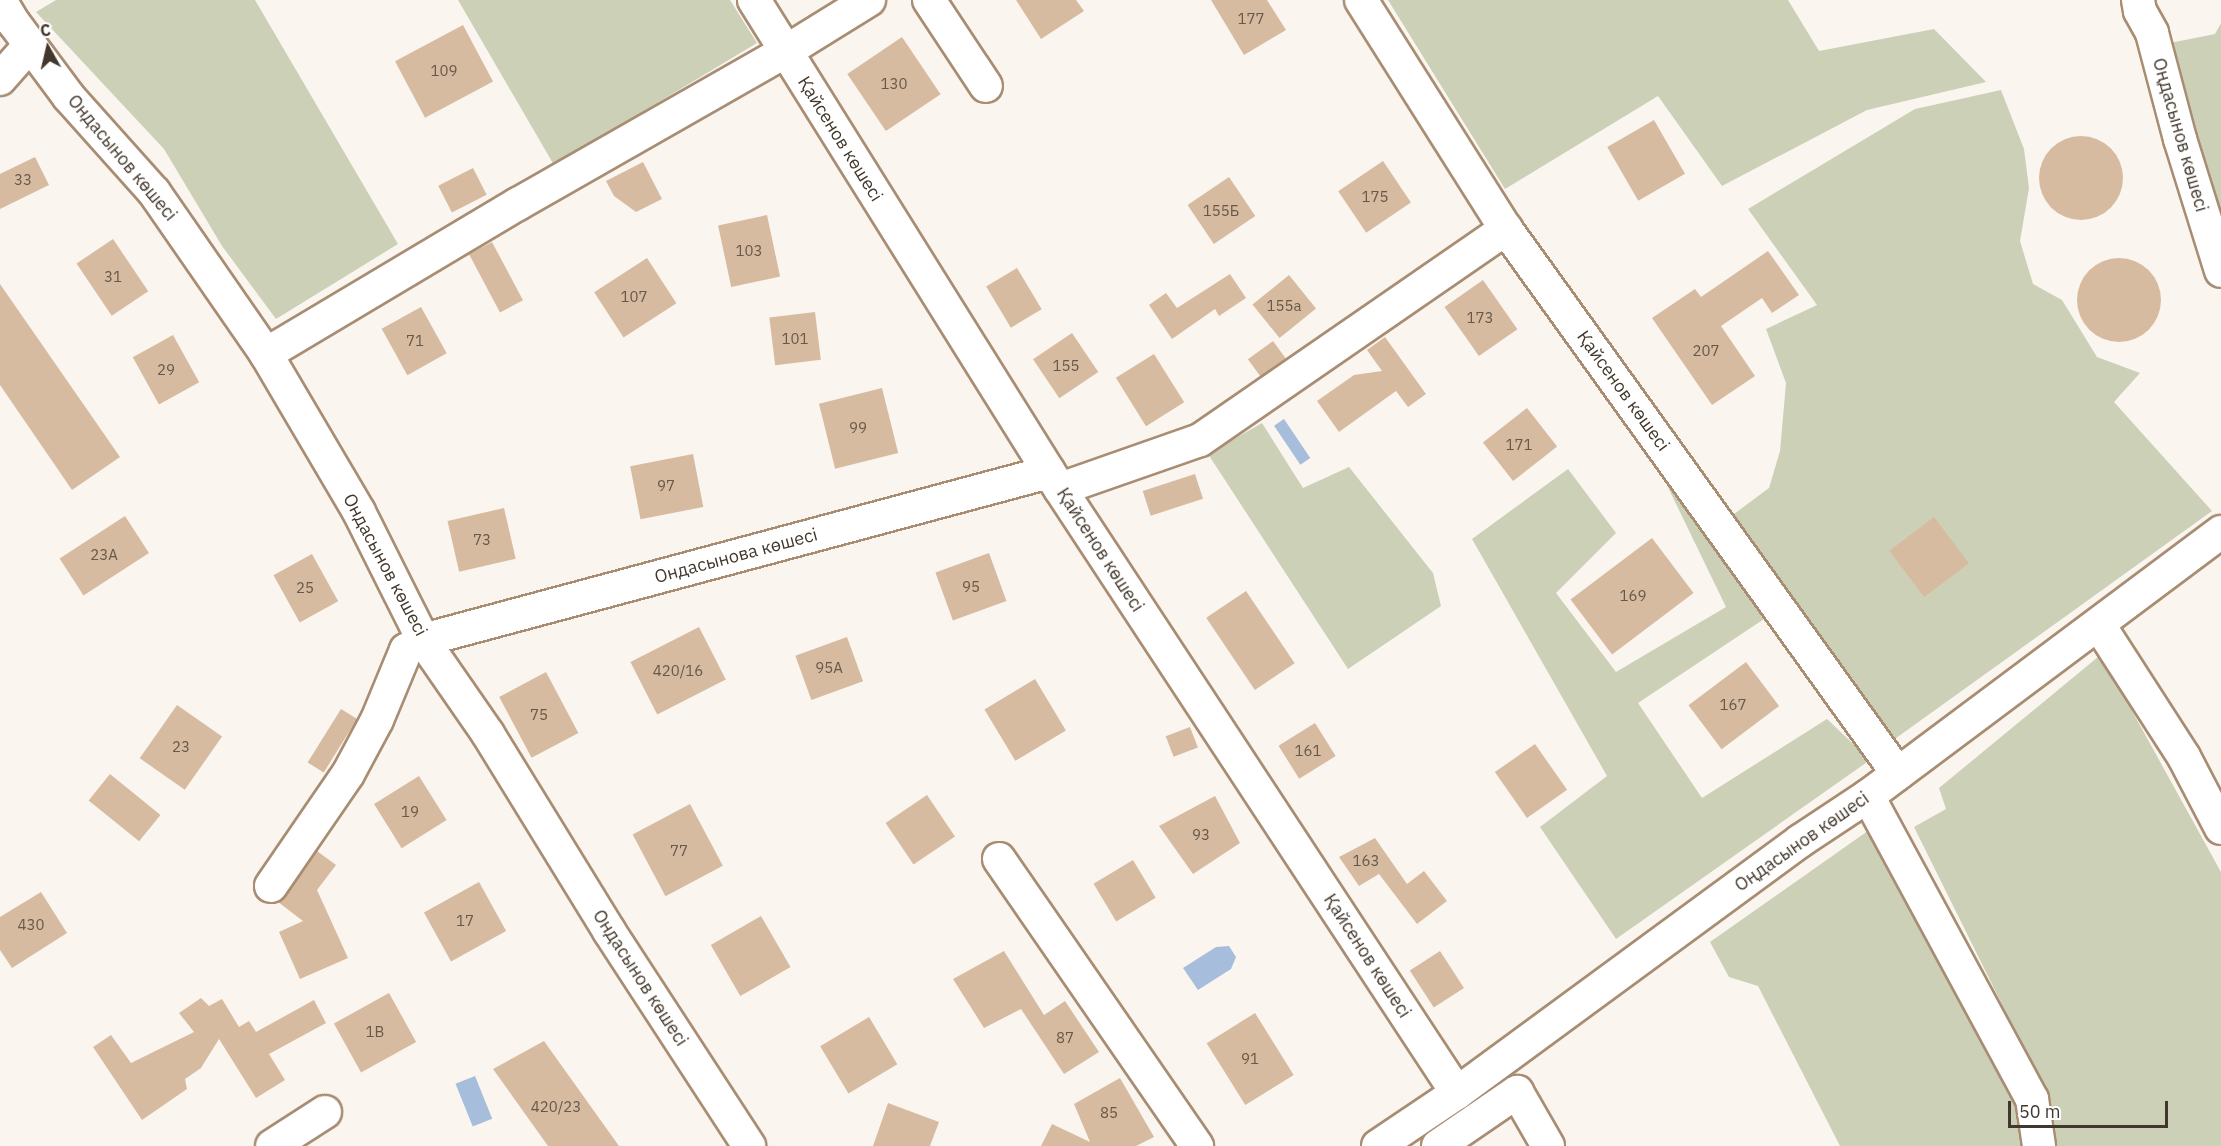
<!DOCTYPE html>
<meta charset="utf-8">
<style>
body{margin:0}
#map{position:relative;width:2221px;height:1146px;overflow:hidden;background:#fbf5f0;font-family:"IBM Plex Sans",sans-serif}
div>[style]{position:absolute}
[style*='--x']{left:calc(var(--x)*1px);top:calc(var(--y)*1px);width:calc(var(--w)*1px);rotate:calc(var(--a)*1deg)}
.green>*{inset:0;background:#ccd0b7}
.water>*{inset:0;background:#a6bedb;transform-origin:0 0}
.building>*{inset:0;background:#d7bba0;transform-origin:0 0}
.round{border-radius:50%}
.roads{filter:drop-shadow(2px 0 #a88d73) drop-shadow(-2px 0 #a88d73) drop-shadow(0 2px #a88d73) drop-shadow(0 -2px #a88d73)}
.minor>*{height:32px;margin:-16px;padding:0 16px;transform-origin:16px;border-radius:16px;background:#fff}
span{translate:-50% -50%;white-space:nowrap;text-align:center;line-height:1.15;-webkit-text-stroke:5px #fff;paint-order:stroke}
.number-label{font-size:15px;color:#675849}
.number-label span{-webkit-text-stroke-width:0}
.street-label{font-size:18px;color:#42372c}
.north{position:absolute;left:18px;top:18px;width:60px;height:60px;-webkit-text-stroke:4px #fff;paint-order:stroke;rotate:352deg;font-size:16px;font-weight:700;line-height:24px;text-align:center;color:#42372c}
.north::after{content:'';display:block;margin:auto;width:21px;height:27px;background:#42372c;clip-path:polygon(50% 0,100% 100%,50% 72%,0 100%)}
.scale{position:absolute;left:2008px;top:1101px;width:160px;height:27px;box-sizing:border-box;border:3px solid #42372c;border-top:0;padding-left:8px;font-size:18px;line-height:21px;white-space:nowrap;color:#42372c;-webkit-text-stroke:4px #fff;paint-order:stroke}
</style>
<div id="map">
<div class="green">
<div style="clip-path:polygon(56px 0,255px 0,398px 244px,276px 319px,222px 246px,164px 149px,36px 12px)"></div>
<div style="clip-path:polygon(458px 0,730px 0,757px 43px,554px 165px)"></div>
<div style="clip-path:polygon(1388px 0,1788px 0,1819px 51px,1934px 29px,1986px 82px,1867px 110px,1722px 186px,1658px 96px,1505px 189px)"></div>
<div style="clip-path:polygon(2221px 23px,2221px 271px,2155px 46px,2215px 34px)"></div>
<div style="clip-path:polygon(2001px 90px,2024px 149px,2029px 188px,2020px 241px,2033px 284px,2062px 300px,2097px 357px,2140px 373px,2114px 402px,2212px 511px,1892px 741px,1730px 517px,1769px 488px,1780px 451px,1786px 383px,1766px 329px,1817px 305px,1748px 209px,1915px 109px)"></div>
<div style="clip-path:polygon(1262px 423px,1303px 488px,1349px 467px,1433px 573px,1441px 606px,1348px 669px,1208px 454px)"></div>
<div style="clip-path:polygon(1568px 469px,1616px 533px,1556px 593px,1616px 672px,1726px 607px,1663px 477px,1764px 619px,1638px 703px,1702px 798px,1827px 719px,1870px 760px,1616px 939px,1540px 827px,1607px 776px,1472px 539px)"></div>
<div style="clip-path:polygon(2098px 657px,2116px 682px,2221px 872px,2221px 1146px,2052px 1146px,2041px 1083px,1914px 827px,1946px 809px,1939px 788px)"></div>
<div style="clip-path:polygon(1872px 828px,2020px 1108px,2026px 1146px,1840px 1146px,1758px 986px,1729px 977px,1710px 942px)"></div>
</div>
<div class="water">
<div style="left:1284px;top:419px;width:47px;height:12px;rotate:56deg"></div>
<div style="clip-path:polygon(1229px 946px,1236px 957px,1231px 969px,1198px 990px,1183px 968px,1216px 947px)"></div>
<div style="left:475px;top:1076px;width:46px;height:21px;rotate:68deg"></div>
</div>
<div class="building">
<div style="clip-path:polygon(1016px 0,1076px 0,1084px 11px,1041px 39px)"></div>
<div style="clip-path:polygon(1211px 0,1267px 0,1286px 30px,1244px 55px)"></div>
<div style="left:463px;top:25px;width:64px;height:77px;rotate:62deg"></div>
<div style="left:902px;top:37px;width:69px;height:66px;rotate:56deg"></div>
<div style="left:1654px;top:120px;width:62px;height:54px;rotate:60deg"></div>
<div class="round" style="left:2039px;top:136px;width:84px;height:84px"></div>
<div style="clip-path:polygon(35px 157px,49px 185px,0 209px,0 174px)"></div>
<div style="left:1383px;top:161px;width:50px;height:54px;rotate:56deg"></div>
<div style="clip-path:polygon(643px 162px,662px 199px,636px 212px,614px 196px,606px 181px)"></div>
<div style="left:473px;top:168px;width:30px;height:39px;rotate:63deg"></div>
<div style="left:1229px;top:177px;width:47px;height:50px;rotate:56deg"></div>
<div style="left:767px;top:215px;width:63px;height:50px;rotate:78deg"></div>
<div style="left:113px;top:239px;width:63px;height:44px;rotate:56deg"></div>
<div style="left:492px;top:242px;width:66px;height:26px;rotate:62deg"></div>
<div style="clip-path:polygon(1768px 251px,1799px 295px,1772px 313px,1762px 298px,1721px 326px,1755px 376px,1712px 405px,1652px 318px,1695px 289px,1701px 297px)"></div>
<div style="left:647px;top:258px;width:54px;height:63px;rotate:57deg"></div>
<div class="round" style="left:2077px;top:258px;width:84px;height:84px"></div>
<div style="left:1017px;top:268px;width:48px;height:36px;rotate:59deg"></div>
<div style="clip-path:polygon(1230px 274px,1246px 298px,1219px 316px,1215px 309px,1172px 339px,1149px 305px,1166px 293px,1177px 308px)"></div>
<div style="left:1289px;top:275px;width:43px;height:47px;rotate:51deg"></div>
<div style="left:1483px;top:280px;width:60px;height:47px;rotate:55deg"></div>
<div style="clip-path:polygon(0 284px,120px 457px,72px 490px,0 385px)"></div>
<div style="left:421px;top:307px;width:53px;height:45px;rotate:61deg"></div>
<div style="left:815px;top:312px;width:48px;height:46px;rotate:83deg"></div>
<div style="left:1072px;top:333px;width:47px;height:47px;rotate:56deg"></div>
<div style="left:173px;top:335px;width:54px;height:46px;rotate:61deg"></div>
<div style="clip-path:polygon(1385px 337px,1426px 394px,1408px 407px,1396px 391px,1339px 432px,1317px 401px,1354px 375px,1382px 371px,1367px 350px)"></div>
<div style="left:1273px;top:341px;width:22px;height:31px;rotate:54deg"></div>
<div style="left:1154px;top:354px;width:57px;height:45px;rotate:58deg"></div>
<div style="left:882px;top:388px;width:67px;height:65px;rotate:76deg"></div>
<div style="left:1527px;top:408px;width:49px;height:56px;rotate:52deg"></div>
<div style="left:693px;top:454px;width:54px;height:64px;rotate:79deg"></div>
<div style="left:1195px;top:474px;width:26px;height:55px;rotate:72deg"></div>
<div style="left:504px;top:508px;width:52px;height:58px;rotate:77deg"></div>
<div style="left:125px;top:516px;width:44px;height:78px;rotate:57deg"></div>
<div style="left:1934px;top:517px;width:58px;height:56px;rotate:53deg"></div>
<div style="left:1652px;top:538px;width:69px;height:102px;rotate:53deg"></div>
<div style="left:989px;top:553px;width:51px;height:57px;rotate:70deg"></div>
<div style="left:312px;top:554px;width:54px;height:44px;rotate:61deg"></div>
<div style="left:1246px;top:591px;width:87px;height:48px;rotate:56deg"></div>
<div style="left:699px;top:627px;width:59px;height:77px;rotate:63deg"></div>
<div style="left:847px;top:637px;width:47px;height:55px;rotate:70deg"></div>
<div style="left:1746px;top:662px;width:55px;height:72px;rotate:53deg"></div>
<div style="left:546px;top:672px;width:69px;height:53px;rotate:62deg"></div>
<div style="left:1035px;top:679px;width:60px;height:59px;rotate:59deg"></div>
<div style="left:177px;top:705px;width:55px;height:65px;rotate:35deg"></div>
<div style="left:341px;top:709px;width:19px;height:63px;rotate:32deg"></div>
<div style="left:1315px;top:723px;width:39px;height:43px;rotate:58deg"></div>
<div style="left:1190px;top:727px;width:22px;height:26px;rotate:69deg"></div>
<div style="left:1535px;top:744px;width:56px;height:49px;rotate:55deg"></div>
<div style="left:110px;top:774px;width:65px;height:34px;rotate:39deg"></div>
<div style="left:419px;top:776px;width:52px;height:53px;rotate:58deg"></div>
<div style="left:927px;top:795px;width:50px;height:50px;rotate:56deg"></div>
<div style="clip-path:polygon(1215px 796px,1240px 843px,1193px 874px,1159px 826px)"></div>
<div style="left:690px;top:804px;width:70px;height:65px;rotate:62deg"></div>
<div style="clip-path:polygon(1375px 838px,1407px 884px,1424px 871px,1447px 901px,1417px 924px,1379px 874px,1359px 886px,1339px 857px)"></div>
<div style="clip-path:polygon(317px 851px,336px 865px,317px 890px,348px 958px,300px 979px,279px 932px,303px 921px,278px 902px,286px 896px)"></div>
<div style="left:1133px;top:860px;width:44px;height:46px;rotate:59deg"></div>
<div style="left:479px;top:882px;width:56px;height:63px;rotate:61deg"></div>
<div style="clip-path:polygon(41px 892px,67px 933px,12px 968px,0 950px,0 917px)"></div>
<div style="left:761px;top:916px;width:59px;height:58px;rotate:60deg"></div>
<div style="clip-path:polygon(1004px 951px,1044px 1015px,1065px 1001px,1099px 1052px,1064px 1074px,1021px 1009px,984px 1028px,953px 979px)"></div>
<div style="left:1440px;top:951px;width:44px;height:36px;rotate:57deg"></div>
<div style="left:389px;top:993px;width:56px;height:63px;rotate:61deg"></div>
<div style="clip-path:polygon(201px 998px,209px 1006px,222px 999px,239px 1027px,249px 1021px,256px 1032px,314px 1000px,326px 1023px,269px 1054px,285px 1080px,256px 1098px,219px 1039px,201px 1068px,185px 1079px,187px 1089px,142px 1120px,93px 1047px,111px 1035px,131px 1063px,194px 1032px,179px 1013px)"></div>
<div style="left:1255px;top:1013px;width:73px;height:57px;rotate:58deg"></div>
<div style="left:869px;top:1017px;width:55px;height:57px;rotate:59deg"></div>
<div style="clip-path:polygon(544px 1041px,619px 1146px,548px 1146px,493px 1069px)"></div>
<div style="clip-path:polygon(1120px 1078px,1154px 1137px,1136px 1146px,1041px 1146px,1052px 1124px,1090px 1142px,1074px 1104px)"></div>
<div style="clip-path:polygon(888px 1103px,939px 1122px,930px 1146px,873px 1146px)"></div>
</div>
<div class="roads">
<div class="minor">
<div style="--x:0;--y:0;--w:27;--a:59"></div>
<div style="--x:14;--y:23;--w:92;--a:53.4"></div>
<div style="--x:69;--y:97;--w:127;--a:48.2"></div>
<div style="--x:154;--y:192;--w:197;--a:55.3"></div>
<div style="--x:266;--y:354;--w:183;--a:59.5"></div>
<div style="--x:359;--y:512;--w:143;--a:63.4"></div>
<div style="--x:423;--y:640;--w:114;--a:55.3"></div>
<div style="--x:488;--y:734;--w:231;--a:58.4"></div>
<div style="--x:609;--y:931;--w:257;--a:56.9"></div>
<div style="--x:754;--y:0;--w:557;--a:57.99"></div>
<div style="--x:1049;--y:472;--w:743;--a:56.69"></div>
<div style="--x:929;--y:0;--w:103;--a:56.5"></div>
<div style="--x:1361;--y:0;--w:271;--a:57.7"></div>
<div style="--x:1506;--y:229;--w:671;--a:54.27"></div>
<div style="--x:2138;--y:0;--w:11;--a:80"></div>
<div style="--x:2140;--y:11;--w:25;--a:61"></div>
<div style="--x:2152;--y:33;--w:110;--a:75.2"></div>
<div style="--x:2180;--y:139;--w:138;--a:72.7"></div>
<div style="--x:0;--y:79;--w:45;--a:-48.6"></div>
<div style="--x:266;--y:354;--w:293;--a:-30.8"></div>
<div style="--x:518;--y:204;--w:307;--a:-29.7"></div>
<div style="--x:785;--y:52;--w:99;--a:-31.8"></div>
<div style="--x:1060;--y:489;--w:148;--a:-19.3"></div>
<div style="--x:1200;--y:440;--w:372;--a:-34.6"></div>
<div style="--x:2099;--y:625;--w:157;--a:57.2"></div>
<div style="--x:2184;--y:757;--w:80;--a:62.5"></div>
<div style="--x:1868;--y:796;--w:345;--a:61.6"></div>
<div style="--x:2032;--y:1099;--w:48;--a:81.5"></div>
<div style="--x:999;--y:859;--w:349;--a:55.4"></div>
<div style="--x:271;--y:886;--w:136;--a:-55.5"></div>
<div style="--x:348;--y:774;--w:61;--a:-61.8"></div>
<div style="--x:377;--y:720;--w:76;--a:-67.5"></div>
<div style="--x:406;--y:650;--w:20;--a:-30"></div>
<div style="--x:423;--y:640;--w:648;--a:-15.02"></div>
<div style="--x:272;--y:1146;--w:63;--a:-32.7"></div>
<div style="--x:1378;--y:1146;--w:95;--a:-33.9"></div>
<div style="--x:1457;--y:1093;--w:426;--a:-36.3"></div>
<div style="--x:1800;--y:841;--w:82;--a:-33.5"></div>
<div style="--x:1868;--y:796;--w:441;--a:-36.8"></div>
<div style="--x:1438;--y:1146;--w:96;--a:-34.4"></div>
<div style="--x:1517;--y:1092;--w:62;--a:60.1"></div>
</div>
</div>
<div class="number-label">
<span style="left:1251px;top:19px">177</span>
<span style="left:444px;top:71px">109</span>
<span style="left:894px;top:84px">130</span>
<span style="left:23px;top:180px">33</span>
<span style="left:1375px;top:197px">175</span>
<span style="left:1221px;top:211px">155Б</span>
<span style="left:749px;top:251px">103</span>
<span style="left:113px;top:277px">31</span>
<span style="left:634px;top:297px">107</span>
<span style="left:1284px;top:306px">155а</span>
<span style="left:1480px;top:318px">173</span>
<span style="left:795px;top:339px">101</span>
<span style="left:415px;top:341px">71</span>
<span style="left:1706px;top:351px">207</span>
<span style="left:1066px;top:366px">155</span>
<span style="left:166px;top:370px">29</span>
<span style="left:858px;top:428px">99</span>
<span style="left:1519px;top:445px">171</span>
<span style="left:666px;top:486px">97</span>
<span style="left:482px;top:540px">73</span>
<span style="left:104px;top:555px">23А</span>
<span style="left:971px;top:587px">95</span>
<span style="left:305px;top:588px">25</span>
<span style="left:1633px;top:596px">169</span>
<span style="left:829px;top:668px">95А</span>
<span style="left:678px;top:671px">420/16</span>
<span style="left:1733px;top:705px">167</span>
<span style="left:539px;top:715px">75</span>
<span style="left:181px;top:747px">23</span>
<span style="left:1308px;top:751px">161</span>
<span style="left:410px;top:812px">19</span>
<span style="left:1201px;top:835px">93</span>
<span style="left:679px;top:851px">77</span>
<span style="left:1366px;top:861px">163</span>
<span style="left:465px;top:921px">17</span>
<span style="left:31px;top:925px">430</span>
<span style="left:375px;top:1032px">1B</span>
<span style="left:1065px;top:1038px">87</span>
<span style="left:1250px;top:1059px">91</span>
<span style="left:556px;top:1107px">420/23</span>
<span style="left:1109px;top:1113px">85</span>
</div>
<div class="street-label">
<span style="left:2180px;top:135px;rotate:74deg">Оңдасынов көшесі</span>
<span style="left:840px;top:139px;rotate:58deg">Қайсенов көшесі</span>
<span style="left:122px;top:158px;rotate:50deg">Ондасынов көшесі</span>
<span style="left:1623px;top:391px;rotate:54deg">Қайсенов көшесі</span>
<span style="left:1100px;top:550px;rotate:57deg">Қайсенов көшесі</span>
<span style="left:736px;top:556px;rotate:-15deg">Ондасынова көшесі</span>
<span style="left:385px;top:565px;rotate:62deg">Ондасынов көшесі</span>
<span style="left:1802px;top:842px;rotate:-35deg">Оңдасынов көшесі</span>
<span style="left:1367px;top:956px;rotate:57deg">Қайсенов көшесі</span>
<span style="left:640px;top:978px;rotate:57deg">Ондасынов көшесі</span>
</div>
<div class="north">С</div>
<div class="scale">50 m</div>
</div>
